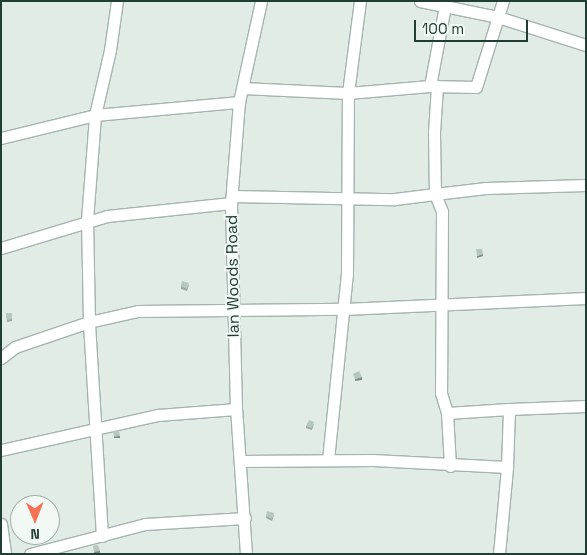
<!DOCTYPE html>
<style>
body{margin:0}
#map{position:relative;width:587px;height:555px;overflow:hidden;background:#e1ece7;font-family:"Space Grotesk",sans-serif}
div>[style]{position:absolute}
[style*='--x']{left:calc(var(--x)*1px);top:calc(var(--y)*1px);width:calc(var(--w)*1px);rotate:calc(var(--a)*1deg)}
.roads{filter:drop-shadow(1px 0 #a4b4ae) drop-shadow(-1px 0 #a4b4ae) drop-shadow(0 1px #a4b4ae) drop-shadow(0 -1px #a4b4ae)}
.minor>*{height:11px;margin:-5.5px;padding:0 5.5px;transform-origin:5.5px;border-radius:5.5px;background:#fff}
.wall>*{inset:0;background:#9daba4}
.shaded-wall>*{inset:0;background:#7f8b86;transform-origin:0 0}
.building>*{inset:0;background:#b6c7bf;transform-origin:0 0}
span{translate:-50% -50%;white-space:nowrap;text-align:center;line-height:1.15;-webkit-text-stroke:4px #f2f9f5;paint-order:stroke}
.street-label{font-size:16px;color:#213e34}
.frame{position:absolute;inset:0;border:2px solid #213e34;pointer-events:none}
.north{position:absolute;left:10px;top:495px;width:50px;height:50px;box-sizing:border-box;background:#f2f9f5;border:1px solid #9eaea8;border-radius:50%;rotate:179deg;font-size:14px;font-weight:700;line-height:20px;text-align:center;color:#213e34}
.north::after{content:'';display:block;margin:auto;width:18px;height:22px;background:#f67155;clip-path:polygon(50% 0,100% 100%,50% 72%,0 100%)}
.scale{position:absolute;left:414px;top:20px;width:114px;height:22px;box-sizing:border-box;border:2px solid #213e34;border-top:0;padding-left:6px;font-size:15px;line-height:18px;white-space:nowrap;color:#213e34;-webkit-text-stroke:4px #f2f9f5;paint-order:stroke}
</style>
<div id="map">
<div class="roads">
<div class="minor">
<div style="--x:420;--y:1;--w:80;--a:11.6"></div>
<div style="--x:498;--y:17;--w:17;--a:-73"></div>
<div style="--x:430;--y:86;--w:81;--a:-79.4"></div>
<div style="--x:437;--y:86;--w:46;--a:93.7"></div>
<div style="--x:434;--y:132;--w:62;--a:89.1"></div>
<div style="--x:435;--y:194;--w:51;--a:-6.7"></div>
<div style="--x:486;--y:188;--w:100;--a:-1.7"></div>
<div style="--x:242;--y:88;--w:106;--a:2.7"></div>
<div style="--x:348;--y:93;--w:82;--a:-4.9"></div>
<div style="--x:430;--y:86;--w:46;--a:1.2"></div>
<div style="--x:476;--y:87;--w:73;--a:-72.6"></div>
<div style="--x:498;--y:17;--w:92;--a:17.7"></div>
<div style="--x:1;--y:138;--w:97;--a:-13.7"></div>
<div style="--x:95;--y:115;--w:145;--a:-5.2"></div>
<div style="--x:232;--y:196;--w:163;--a:1.1"></div>
<div style="--x:395;--y:199;--w:40;--a:-7.1"></div>
<div style="--x:435;--y:194;--w:18;--a:68"></div>
<div style="--x:442;--y:211;--w:182;--a:90.3"></div>
<div style="--x:441;--y:393;--w:21;--a:73"></div>
<div style="--x:1;--y:248;--w:111;--a:-16.8"></div>
<div style="--x:107;--y:216;--w:125;--a:-6"></div>
<div style="--x:1;--y:358;--w:18;--a:-38"></div>
<div style="--x:15;--y:347;--w:78;--a:-18.7"></div>
<div style="--x:89;--y:322;--w:102;--a:-91.1"></div>
<div style="--x:87;--y:220;--w:105;--a:-85.6"></div>
<div style="--x:95;--y:115;--w:67;--a:-77"></div>
<div style="--x:110;--y:50;--w:49;--a:-81.9"></div>
<div style="--x:1;--y:450;--w:161;--a:-12.6"></div>
<div style="--x:158;--y:415;--w:78;--a:-4.4"></div>
<div style="--x:328;--y:460;--w:187;--a:-84.2"></div>
<div style="--x:347;--y:274;--w:181;--a:-89.7"></div>
<div style="--x:348;--y:93;--w:93;--a:-82.6"></div>
<div style="--x:240;--y:461;--w:133;--a:-0.4"></div>
<div style="--x:373;--y:460;--w:134;--a:3"></div>
<div style="--x:507;--y:467;--w:58;--a:-88"></div>
<div style="--x:509;--y:409;--w:77;--a:-2.2"></div>
<div style="--x:450;--y:466;--w:53;--a:-93.2"></div>
<div style="--x:447;--y:413;--w:62;--a:-3.7"></div>
<div style="--x:1;--y:524;--w:30;--a:82"></div>
<div style="--x:102;--y:536;--w:214;--a:-93.5"></div>
<div style="--x:89;--y:322;--w:50;--a:-12.7"></div>
<div style="--x:138;--y:311;--w:206;--a:-0.6"></div>
<div style="--x:344;--y:309;--w:242;--a:-2.6"></div>
<div style="--x:30;--y:554;--w:119;--a:-14.6"></div>
<div style="--x:145;--y:524;--w:100;--a:-3.4"></div>
<div style="--x:246;--y:554;--w:145;--a:-93.9"></div>
<div style="--x:236;--y:409;--w:206;--a:-91.4"></div>
<div style="--x:231;--y:203;--w:101;--a:-85.5"></div>
<div style="--x:239;--y:102;--w:103;--a:-77.7"></div>
<div style="--x:499;--y:554;--w:87;--a:-84.7"></div>
</div>
</div>
<div class="wall">
<div style="clip-path:polygon(189px 285px,187px 291px,181px 289px,181px 286px)"></div>
<div style="clip-path:polygon(6px 313px,12px 313px,12px 321px,7px 322px)"></div>
<div style="clip-path:polygon(314px 424px,312px 430px,306px 428px,306px 426px)"></div>
<div style="clip-path:polygon(274px 515px,272px 521px,266px 518px,266px 516px)"></div>
</div>
<div class="shaded-wall">
<div style="clip-path:polygon(483px 254px,483px 256px,477px 258px,477px 256px)"></div>
<div style="clip-path:polygon(362px 377px,362px 380px,355px 381px,355px 379px)"></div>
<div style="left:120px;top:436px;width:2px;height:6px;rotate:90deg"></div>
<div style="left:100px;top:551px;width:2px;height:6px;rotate:90deg"></div>
</div>
<div class="building">
<div style="clip-path:polygon(476px 249px,482px 249px,483px 254px,477px 256px)"></div>
<div style="clip-path:polygon(182px 281px,189px 283px,187px 289px,181px 286px)"></div>
<div style="clip-path:polygon(6px 313px,12px 313px,12px 319px,7px 320px)"></div>
<div style="clip-path:polygon(359px 371px,362px 377px,355px 379px,353px 374px)"></div>
<div style="clip-path:polygon(309px 420px,314px 422px,312px 428px,306px 426px)"></div>
<div style="left:119px;top:430px;width:6px;height:6px;rotate:81deg"></div>
<div style="clip-path:polygon(267px 511px,274px 513px,272px 519px,266px 516px)"></div>
<div style="clip-path:polygon(98px 545px,100px 551px,94px 552px,93px 546px)"></div>
</div>
<div class="street-label">
<span style="left:233px;top:276px;rotate:-91deg">Ian Woods Road</span>
</div>
<div class="frame"></div>
<div class="north">N</div>
<div class="scale">100 m</div>
</div>
